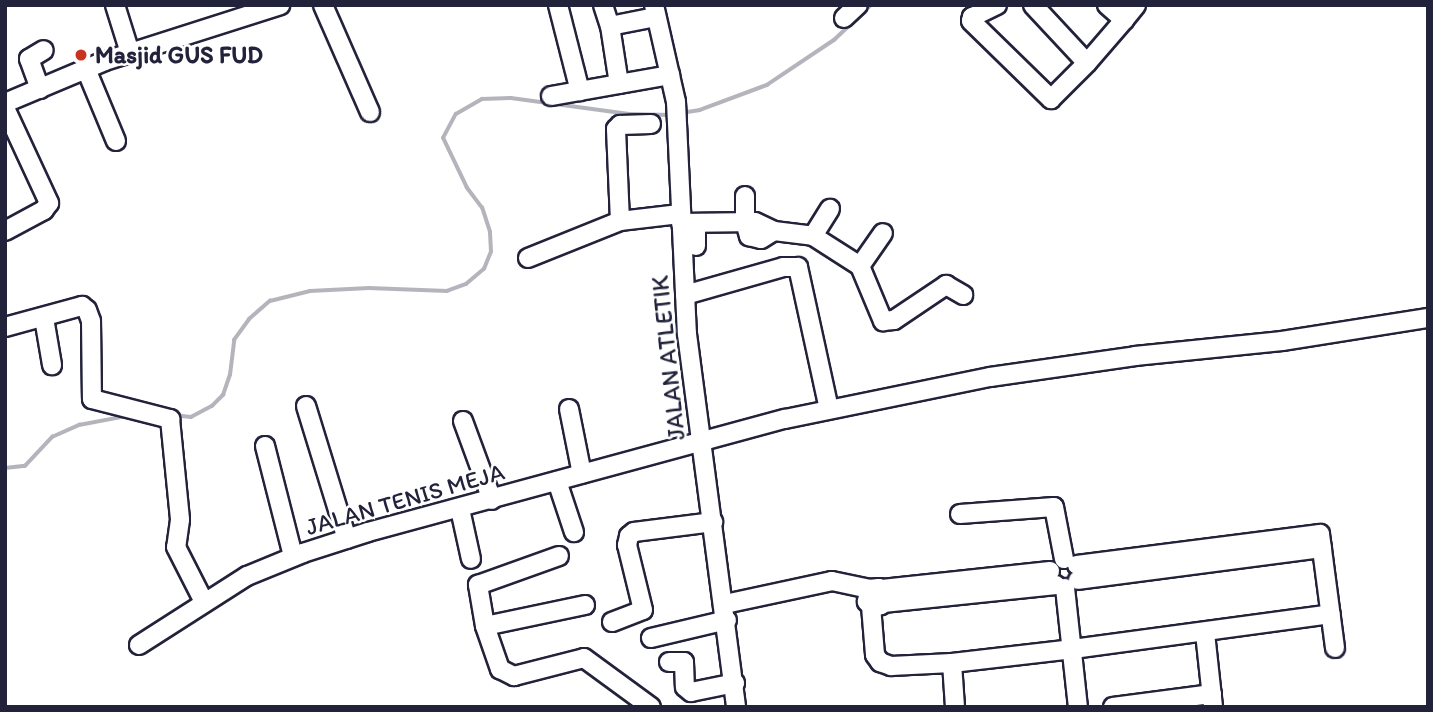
<!DOCTYPE html>
<style>
body{margin:0}
#map{position:relative;width:1433px;height:712px;overflow:hidden;background:#fff;font-family:Itim,sans-serif}
div>[style]{position:absolute}
[style*='--x']{left:calc(var(--x)*1px);top:calc(var(--y)*1px);width:calc(var(--w)*1px);rotate:calc(var(--a)*1deg)}
.stream>*{height:3.5px;margin:-1.75px;padding:0 1.75px;transform-origin:1.75px;border-radius:1.75px;background:#b4b4bc}
.roads{filter:drop-shadow(2px 0 #22223b) drop-shadow(-2px 0 #22223b) drop-shadow(0 2px #22223b) drop-shadow(0 -2px #22223b)}
.minor>*{height:18px;margin:-9px;padding:0 9px;transform-origin:9px;border-radius:9px;background:#fff}
.dots>*{width:19px;height:19px;translate:-50% -50%;box-sizing:border-box;border:4px solid #fff;border-radius:50%}
span{translate:-50% -50%;white-space:nowrap;text-align:center;line-height:1.15;-webkit-text-stroke:5px #fff;paint-order:stroke}
.poi-label{font-size:24px;color:#22223b;font-weight:700}
.left{translate:0 -50%;text-align:left}
.street-label{font-size:24px;color:#22223b}
.frame{position:absolute;inset:0;border:7px solid #22223b;pointer-events:none}
</style>
<div id="map">
<div class="stream">
<div style="--x:681;--y:113;--w:19;--a:-9"></div>
<div style="--x:700;--y:110;--w:72;--a:-20.5"></div>
<div style="--x:767;--y:85;--w:81;--a:-33.9"></div>
<div style="--x:834;--y:40;--w:51;--a:-43.4"></div>
<div style="--x:173;--y:415;--w:18;--a:6"></div>
<div style="--x:191;--y:417;--w:24;--a:-28"></div>
<div style="--x:212;--y:406;--w:16;--a:-45"></div>
<div style="--x:223;--y:395;--w:21;--a:-71"></div>
<div style="--x:230;--y:375;--w:35;--a:-83"></div>
<div style="--x:234;--y:340;--w:26;--a:-54"></div>
<div style="--x:249;--y:319;--w:28;--a:-41"></div>
<div style="--x:270;--y:301;--w:41;--a:-14"></div>
<div style="--x:310;--y:291;--w:59;--a:-2.9"></div>
<div style="--x:369;--y:288;--w:78;--a:2.2"></div>
<div style="--x:447;--y:291;--w:20;--a:-20"></div>
<div style="--x:466;--y:284;--w:23;--a:-40"></div>
<div style="--x:484;--y:269;--w:18;--a:-68"></div>
<div style="--x:491;--y:252;--w:20;--a:-93"></div>
<div style="--x:490;--y:232;--w:25;--a:-108"></div>
<div style="--x:482;--y:208;--w:25;--a:-127"></div>
<div style="--x:467;--y:188;--w:55;--a:-115.6"></div>
<div style="--x:443;--y:138;--w:27;--a:-62"></div>
<div style="--x:456;--y:114;--w:30;--a:-30"></div>
<div style="--x:482;--y:99;--w:29;--a:-2"></div>
<div style="--x:511;--y:98;--w:119;--a:7.7"></div>
<div style="--x:629;--y:114;--w:41;--a:1.4"></div>
<div style="--x:5;--y:468;--w:20;--a:-6"></div>
<div style="--x:25;--y:466;--w:40;--a:-47"></div>
<div style="--x:52;--y:437;--w:30;--a:-24"></div>
<div style="--x:79;--y:425;--w:49;--a:-10.6"></div>
</div>
<div class="roads">
<div class="minor">
<div style="--x:115;--y:5;--w:50;--a:72.6"></div>
<div style="--x:323;--y:5;--w:117;--a:66.3"></div>
<div style="--x:558;--y:5;--w:89;--a:75.7"></div>
<div style="--x:603;--y:5;--w:22;--a:72"></div>
<div style="--x:654;--y:5;--w:99;--a:77.2"></div>
<div style="--x:676;--y:102;--w:232;--a:87.3"></div>
<div style="--x:687;--y:334;--w:376;--a:82.5"></div>
<div style="--x:997;--y:5;--w:28;--a:154"></div>
<div style="--x:972;--y:17;--w:4;--a:104"></div>
<div style="--x:971;--y:21;--w:112;--a:44.3"></div>
<div style="--x:1051;--y:99;--w:51;--a:-45"></div>
<div style="--x:1033;--y:5;--w:79;--a:47"></div>
<div style="--x:1087;--y:63;--w:57;--a:-49.3"></div>
<div style="--x:1107;--y:5;--w:23;--a:41"></div>
<div style="--x:1124;--y:20;--w:19;--a:-51"></div>
<div style="--x:844;--y:18;--w:19;--a:-43"></div>
<div style="--x:86;--y:69;--w:78;--a:67.4"></div>
<div style="--x:619;--y:84;--w:59;--a:-98.8"></div>
<div style="--x:610;--y:26;--w:47;--a:-11.1"></div>
<div style="--x:40;--y:89;--w:32;--a:-110"></div>
<div style="--x:29;--y:59;--w:17;--a:-31"></div>
<div style="--x:551;--y:96;--w:121;--a:-10"></div>
<div style="--x:5;--y:103;--w:108;--a:-22.8"></div>
<div style="--x:105;--y:61;--w:184;--a:-17.7"></div>
<div style="--x:5;--y:108;--w:105;--a:65.1"></div>
<div style="--x:49;--y:203;--w:9;--a:126"></div>
<div style="--x:44;--y:210;--w:44;--a:151.7"></div>
<div style="--x:745;--y:196;--w:26;--a:90"></div>
<div style="--x:745;--y:222;--w:15;--a:74"></div>
<div style="--x:749;--y:236;--w:12;--a:14"></div>
<div style="--x:761;--y:239;--w:15;--a:-32"></div>
<div style="--x:620;--y:221;--w:92;--a:-92.5"></div>
<div style="--x:616;--y:129;--w:6;--a:-45"></div>
<div style="--x:620;--y:125;--w:31;--a:-2"></div>
<div style="--x:681;--y:223;--w:74;--a:-0.8"></div>
<div style="--x:755;--y:222;--w:21;--a:25"></div>
<div style="--x:774;--y:231;--w:39;--a:7"></div>
<div style="--x:813;--y:236;--w:56;--a:32.6"></div>
<div style="--x:860;--y:266;--w:60;--a:67.3"></div>
<div style="--x:883;--y:321;--w:11;--a:-5"></div>
<div style="--x:894;--y:320;--w:63;--a:-33.9"></div>
<div style="--x:946;--y:285;--w:20;--a:30"></div>
<div style="--x:696;--y:223;--w:23;--a:90"></div>
<div style="--x:813;--y:236;--w:32;--a:-58"></div>
<div style="--x:528;--y:258;--w:99;--a:-21.9"></div>
<div style="--x:620;--y:221;--w:60;--a:-6.7"></div>
<div style="--x:860;--y:266;--w:40;--a:-55.1"></div>
<div style="--x:685;--y:295;--w:102;--a:-15.9"></div>
<div style="--x:783;--y:267;--w:15;--a:0"></div>
<div style="--x:798;--y:267;--w:145;--a:77.7"></div>
<div style="--x:44;--y:318;--w:48;--a:80.3"></div>
<div style="--x:5;--y:327;--w:80;--a:-15.3"></div>
<div style="--x:82;--y:306;--w:6;--a:39"></div>
<div style="--x:87;--y:310;--w:12;--a:70"></div>
<div style="--x:91;--y:321;--w:78;--a:89.3"></div>
<div style="--x:92;--y:399;--w:81;--a:14.4"></div>
<div style="--x:170;--y:419;--w:101;--a:84.3"></div>
<div style="--x:180;--y:520;--w:27;--a:98"></div>
<div style="--x:176;--y:547;--w:62;--a:63"></div>
<div style="--x:306;--y:406;--w:139;--a:72.9"></div>
<div style="--x:569;--y:409;--w:66;--a:78.7"></div>
<div style="--x:463;--y:421;--w:84;--a:69.8"></div>
<div style="--x:265;--y:446;--w:114;--a:75.7"></div>
<div style="--x:557;--y:481;--w:54;--a:71.6"></div>
<div style="--x:460;--y:509;--w:51;--a:77.6"></div>
<div style="--x:960;--y:514;--w:94;--a:-4.3"></div>
<div style="--x:1054;--y:507;--w:53;--a:79.1"></div>
<div style="--x:1077;--y:565;--w:245;--a:-7.3"></div>
<div style="--x:1320;--y:534;--w:115;--a:82.5"></div>
<div style="--x:1078;--y:580;--w:246;--a:-7.5"></div>
<div style="--x:1065;--y:588;--w:120;--a:83.8"></div>
<div style="--x:882;--y:589;--w:169;--a:-6.1"></div>
<div style="--x:883;--y:603;--w:174;--a:-5.9"></div>
<div style="--x:725;--y:604;--w:109;--a:-12.1"></div>
<div style="--x:832;--y:581;--w:38;--a:12"></div>
<div style="--x:869;--y:589;--w:10;--a:-6"></div>
<div style="--x:879;--y:588;--w:10;--a:53"></div>
<div style="--x:885;--y:596;--w:10;--a:114"></div>
<div style="--x:881;--y:605;--w:7;--a:164"></div>
<div style="--x:874;--y:607;--w:9;--a:-144"></div>
<div style="--x:867;--y:602;--w:13;--a:-81"></div>
<div style="--x:585;--y:605;--w:102;--a:168.1"></div>
<div style="--x:485;--y:626;--w:46;--a:70.8"></div>
<div style="--x:500;--y:669;--w:16;--a:27"></div>
<div style="--x:514;--y:676;--w:72;--a:-14.4"></div>
<div style="--x:584;--y:658;--w:83;--a:36.2"></div>
<div style="--x:871;--y:606;--w:49;--a:85.3"></div>
<div style="--x:875;--y:655;--w:9;--a:54"></div>
<div style="--x:880;--y:662;--w:12;--a:20"></div>
<div style="--x:891;--y:666;--w:61;--a:-2.8"></div>
<div style="--x:952;--y:663;--w:122;--a:-6.6"></div>
<div style="--x:1073;--y:649;--w:260;--a:-7.7"></div>
<div style="--x:612;--y:622;--w:33;--a:-21"></div>
<div style="--x:643;--y:610;--w:67;--a:-103.8"></div>
<div style="--x:627;--y:545;--w:9;--a:-77"></div>
<div style="--x:629;--y:536;--w:6;--a:-39"></div>
<div style="--x:634;--y:532;--w:80;--a:-7.2"></div>
<div style="--x:485;--y:626;--w:42;--a:-99.7"></div>
<div style="--x:478;--y:585;--w:86;--a:-19.7"></div>
<div style="--x:1205;--y:633;--w:74;--a:83.8"></div>
<div style="--x:651;--y:638;--w:78;--a:-13.3"></div>
<div style="--x:139;--y:645;--w:128;--a:-32.6"></div>
<div style="--x:247;--y:576;--w:61;--a:-22.3"></div>
<div style="--x:303;--y:553;--w:68;--a:-17.9"></div>
<div style="--x:368;--y:532;--w:432;--a:-15.2"></div>
<div style="--x:785;--y:419;--w:209;--a:-11.6"></div>
<div style="--x:990;--y:377;--w:147;--a:-8.2"></div>
<div style="--x:1135;--y:356;--w:148;--a:-5.8"></div>
<div style="--x:1282;--y:341;--w:148;--a:-9"></div>
<div style="--x:669;--y:662;--w:15;--a:0"></div>
<div style="--x:684;--y:662;--w:25;--a:88"></div>
<div style="--x:685;--y:687;--w:8;--a:40"></div>
<div style="--x:691;--y:692;--w:45;--a:-11.6"></div>
<div style="--x:952;--y:663;--w:44;--a:86.1"></div>
<div style="--x:1113;--y:707;--w:100;--a:-7.5"></div>
</div>
</div>
<div class="dots">
<div style="left:81px;top:55px;background:#c8321e"></div>
</div>
<div class="poi-label">
<span class="left" style="left:95px;top:55px">Masjid GUS FUD</span>
</div>
<div class="street-label">
<span style="left:668px;top:358px;rotate:-96deg">JALAN ATLETIK</span>
<span style="left:405px;top:499px;rotate:-16deg">JALAN TENIS MEJA</span>
</div>
<div class="frame"></div>
</div>
